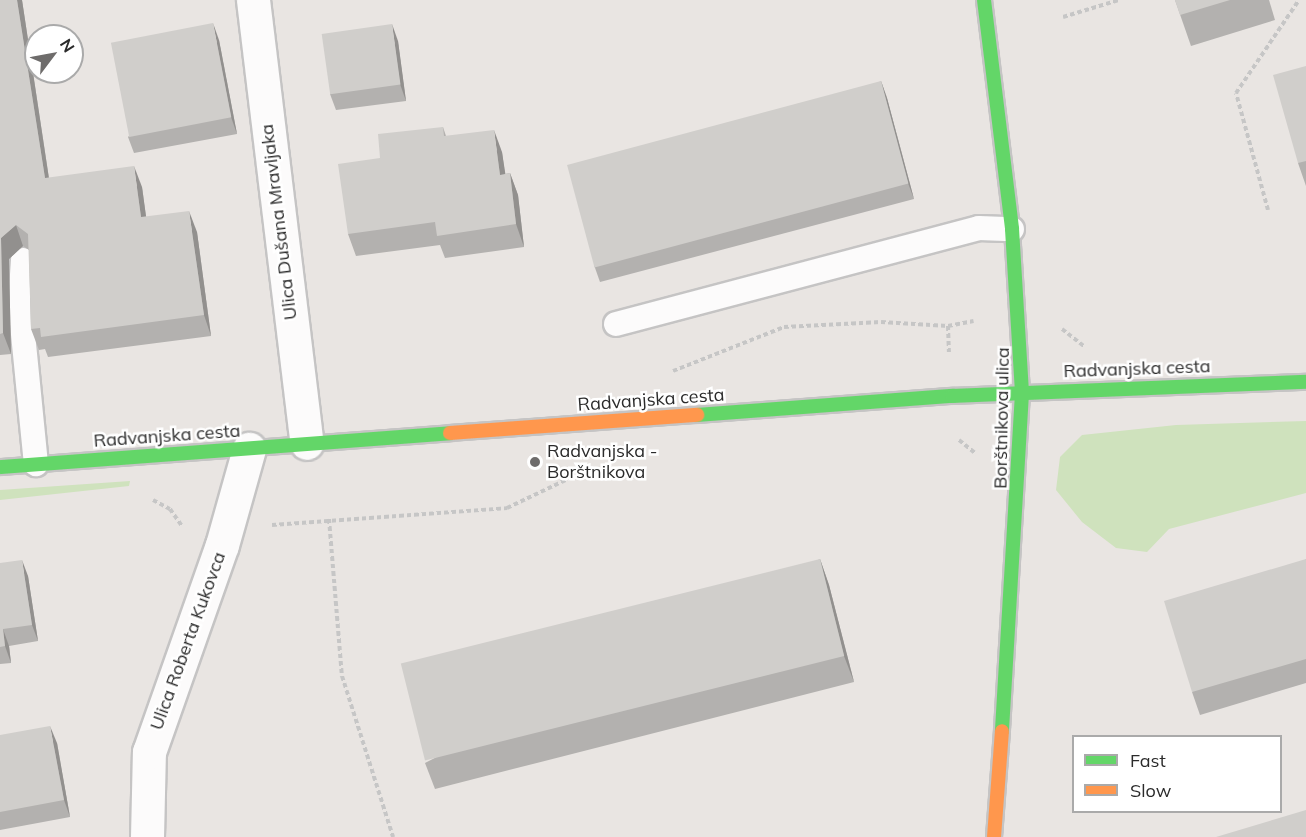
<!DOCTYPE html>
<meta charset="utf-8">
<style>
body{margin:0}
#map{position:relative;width:1306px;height:837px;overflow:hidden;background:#e9e5e2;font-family:Mulish,sans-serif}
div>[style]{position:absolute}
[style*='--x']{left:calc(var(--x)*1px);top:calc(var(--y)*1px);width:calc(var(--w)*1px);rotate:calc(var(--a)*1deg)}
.green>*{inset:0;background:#cfe2bd}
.path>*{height:4px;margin-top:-2px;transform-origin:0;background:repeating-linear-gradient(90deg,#c6c6c6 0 4.5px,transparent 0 7.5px)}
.roads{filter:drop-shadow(2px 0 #c5c4c4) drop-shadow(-2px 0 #c5c4c4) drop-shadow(0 2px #c5c4c4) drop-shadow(0 -2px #c5c4c4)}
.lane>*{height:24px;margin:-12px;padding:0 12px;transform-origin:12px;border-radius:12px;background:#fcfbfb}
.street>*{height:33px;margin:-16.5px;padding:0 16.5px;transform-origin:16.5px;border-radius:16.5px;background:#fcfbfb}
.fast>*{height:14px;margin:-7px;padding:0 7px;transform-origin:7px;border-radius:7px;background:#63d668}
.slow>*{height:14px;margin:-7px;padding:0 7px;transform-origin:7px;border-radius:7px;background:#ff974d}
.wall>*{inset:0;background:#b3b1af}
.shaded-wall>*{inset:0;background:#92908e}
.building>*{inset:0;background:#d0cecb;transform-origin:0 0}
.dots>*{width:16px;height:16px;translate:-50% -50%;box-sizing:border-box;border:3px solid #fff;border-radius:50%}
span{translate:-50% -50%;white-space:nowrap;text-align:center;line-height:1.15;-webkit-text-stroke:5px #fff;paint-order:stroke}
.street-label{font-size:18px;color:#2b2b2b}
.poi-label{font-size:18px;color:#2b2b2b}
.left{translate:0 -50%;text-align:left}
.legend{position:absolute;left:1072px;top:735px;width:210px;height:78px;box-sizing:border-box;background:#fff;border:2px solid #aaa;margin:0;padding:8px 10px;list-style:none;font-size:18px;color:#2b2b2b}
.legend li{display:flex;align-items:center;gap:12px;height:30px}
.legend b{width:30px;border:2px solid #aaa}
.north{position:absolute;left:24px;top:24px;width:60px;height:60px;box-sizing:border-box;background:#fff;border:2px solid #aaa;border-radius:50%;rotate:58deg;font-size:16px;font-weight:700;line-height:24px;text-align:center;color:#2b2b2b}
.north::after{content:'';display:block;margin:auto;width:21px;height:27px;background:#6e6c6b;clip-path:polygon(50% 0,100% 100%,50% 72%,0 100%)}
</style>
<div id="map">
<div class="green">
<div style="clip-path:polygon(1306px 421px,1306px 493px,1169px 529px,1147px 552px,1116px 548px,1082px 522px,1056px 490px,1060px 457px,1082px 435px,1176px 425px)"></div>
<div style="clip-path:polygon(130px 481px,129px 486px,0 500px,0 490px)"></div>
</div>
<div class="path">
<div style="--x:1063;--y:17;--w:59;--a:-16.9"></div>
<div style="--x:1268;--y:210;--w:121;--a:-105.3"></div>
<div style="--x:1236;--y:93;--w:112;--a:-55.9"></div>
<div style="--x:948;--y:326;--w:26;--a:88"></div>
<div style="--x:1062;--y:329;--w:28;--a:38"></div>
<div style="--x:673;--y:371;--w:119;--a:-21.6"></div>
<div style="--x:784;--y:327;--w:97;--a:-3"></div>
<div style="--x:881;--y:322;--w:67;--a:3.4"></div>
<div style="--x:948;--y:326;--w:26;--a:-11"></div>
<div style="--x:959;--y:440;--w:22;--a:39"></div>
<div style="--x:153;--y:500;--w:19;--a:28"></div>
<div style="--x:170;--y:509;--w:21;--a:55"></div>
<div style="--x:329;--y:519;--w:158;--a:85.3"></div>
<div style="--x:342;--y:676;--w:169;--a:72.4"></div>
<div style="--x:272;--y:525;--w:236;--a:-4.1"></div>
<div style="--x:507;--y:508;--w:93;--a:-25.5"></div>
</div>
<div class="roads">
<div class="lane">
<div style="--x:23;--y:260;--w:44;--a:93.9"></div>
<div style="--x:20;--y:304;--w:161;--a:84.3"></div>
<div style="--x:616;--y:324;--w:375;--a:-14.8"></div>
<div style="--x:979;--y:228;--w:33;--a:2"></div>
</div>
<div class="street">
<div style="--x:253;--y:0;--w:446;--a:83.1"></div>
<div style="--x:147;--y:837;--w:85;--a:-88.7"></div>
<div style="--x:149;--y:752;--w:219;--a:-70.6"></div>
<div style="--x:222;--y:545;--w:100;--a:-74.3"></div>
</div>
<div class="fast">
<div style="--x:984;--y:0;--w:231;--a:83"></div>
<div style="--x:1012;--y:229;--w:164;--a:86.5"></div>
<div style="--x:1022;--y:393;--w:339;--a:93.4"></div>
<div style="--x:697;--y:415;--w:256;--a:-4.3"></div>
<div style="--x:952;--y:396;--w:354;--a:-2.3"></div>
<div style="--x:0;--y:467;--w:451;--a:-4.3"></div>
</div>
<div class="slow">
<div style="--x:450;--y:433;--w:248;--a:-4.2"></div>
<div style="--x:994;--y:837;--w:106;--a:-85.7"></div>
</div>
</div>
<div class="wall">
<div style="clip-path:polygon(0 0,22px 0,49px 178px,142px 187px,146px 217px,197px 232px,211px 336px,48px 357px,45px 349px,39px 350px,31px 329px,29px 250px,23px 246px,9px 259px,11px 354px,0 355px)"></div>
<div style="clip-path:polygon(1175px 0,1269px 0,1275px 20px,1191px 46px)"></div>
<div style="clip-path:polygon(219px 40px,237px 134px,134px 153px,128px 137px)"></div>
<div style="clip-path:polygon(398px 41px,406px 101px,336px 110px,330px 94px)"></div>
<div style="clip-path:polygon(1306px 66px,1306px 186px,1298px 163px)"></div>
<div style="clip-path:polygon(881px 81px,887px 98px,914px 199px,600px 282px,594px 265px)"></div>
<div style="clip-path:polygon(443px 127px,446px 136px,502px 152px,505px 174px,510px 173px,518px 195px,524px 247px,445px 258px,440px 245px,356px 256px,348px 234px,380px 158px)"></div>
<div style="clip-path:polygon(820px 559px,829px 585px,854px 682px,435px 789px,425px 763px)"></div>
<div style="clip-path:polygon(1306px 559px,1306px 683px,1200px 715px,1192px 692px)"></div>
<div style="clip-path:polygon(0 563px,28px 576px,38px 641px,9px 646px,11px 663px,0 664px)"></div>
<div style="clip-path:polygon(0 735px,57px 743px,70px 817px,0 830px)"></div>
</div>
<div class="shaded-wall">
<div style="clip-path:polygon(17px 0,22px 0,52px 199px,45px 178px)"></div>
<div style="clip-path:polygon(213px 23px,219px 40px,237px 134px,231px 117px)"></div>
<div style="clip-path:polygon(392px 24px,398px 41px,406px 101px,400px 84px)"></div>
<div style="clip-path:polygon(881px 81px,887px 98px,914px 199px,908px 183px)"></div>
<div style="clip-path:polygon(494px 130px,502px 152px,509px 198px,500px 175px)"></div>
<div style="clip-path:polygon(134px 166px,142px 187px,149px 238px,141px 217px)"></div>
<div style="clip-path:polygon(510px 173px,518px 195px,524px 247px,516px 224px)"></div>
<div style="clip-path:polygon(189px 211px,197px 232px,211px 336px,204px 315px)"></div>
<div style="clip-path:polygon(16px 225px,23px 246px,9px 259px,11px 354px,3px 333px,1px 238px)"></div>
<div style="clip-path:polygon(820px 559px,829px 585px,854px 682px,844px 656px)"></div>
<div style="clip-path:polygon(22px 560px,28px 576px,38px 641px,32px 625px)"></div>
<div style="clip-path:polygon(3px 629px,9px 646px,11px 663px,5px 646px)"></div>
<div style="clip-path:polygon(50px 726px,57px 743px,70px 817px,64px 800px)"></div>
</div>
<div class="building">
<div style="clip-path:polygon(0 0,17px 0,45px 178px,134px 166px,141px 217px,189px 211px,204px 315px,41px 337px,40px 328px,31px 329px,28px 234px,16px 225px,1px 238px,3px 333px,0 334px)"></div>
<div style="clip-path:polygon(1175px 0,1230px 0,1180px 15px)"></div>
<div style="left:213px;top:23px;width:96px;height:104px;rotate:79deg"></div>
<div style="left:392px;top:24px;width:61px;height:71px;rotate:82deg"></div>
<div style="clip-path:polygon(1306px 66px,1306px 161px,1298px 163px,1273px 75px)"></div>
<div style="left:881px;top:81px;width:106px;height:325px;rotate:75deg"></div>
<div style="clip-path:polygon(443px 127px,444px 136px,494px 130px,500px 175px,510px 173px,516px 224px,437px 236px,435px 222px,348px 234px,338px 164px,380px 158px,378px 134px)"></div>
<div style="left:820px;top:559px;width:100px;height:432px;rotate:76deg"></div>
<div style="clip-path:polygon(1306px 559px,1306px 659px,1192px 692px,1164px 601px)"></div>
<div style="clip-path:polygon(22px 560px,32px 625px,3px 629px,5px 646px,0 647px,0 563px)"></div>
<div style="clip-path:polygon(50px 726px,64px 800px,0 812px,0 735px)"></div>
<div style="clip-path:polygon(1306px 810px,1306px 837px,1216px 837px)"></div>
</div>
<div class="dots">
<div style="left:535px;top:462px;background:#6e6c6b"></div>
</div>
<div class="street-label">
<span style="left:279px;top:222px;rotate:-97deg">Ulica Dušana Mravljaka</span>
<span style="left:1137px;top:369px;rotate:-2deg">Radvanjska cesta</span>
<span style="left:651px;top:400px;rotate:-4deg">Radvanjska cesta</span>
<span style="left:1002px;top:418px;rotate:-89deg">Borštnikova ulica</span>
<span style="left:167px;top:436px;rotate:-4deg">Radvanjska cesta</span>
<span style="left:188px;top:641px;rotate:-70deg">Ulica Roberta Kukovca</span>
</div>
<div class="poi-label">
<span class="left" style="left:547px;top:462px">Radvanjska -<br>Borštnikova</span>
</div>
<ul class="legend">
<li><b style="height:8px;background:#63d668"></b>Fast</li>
<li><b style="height:8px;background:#ff974d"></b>Slow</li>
</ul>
<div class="north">N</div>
</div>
